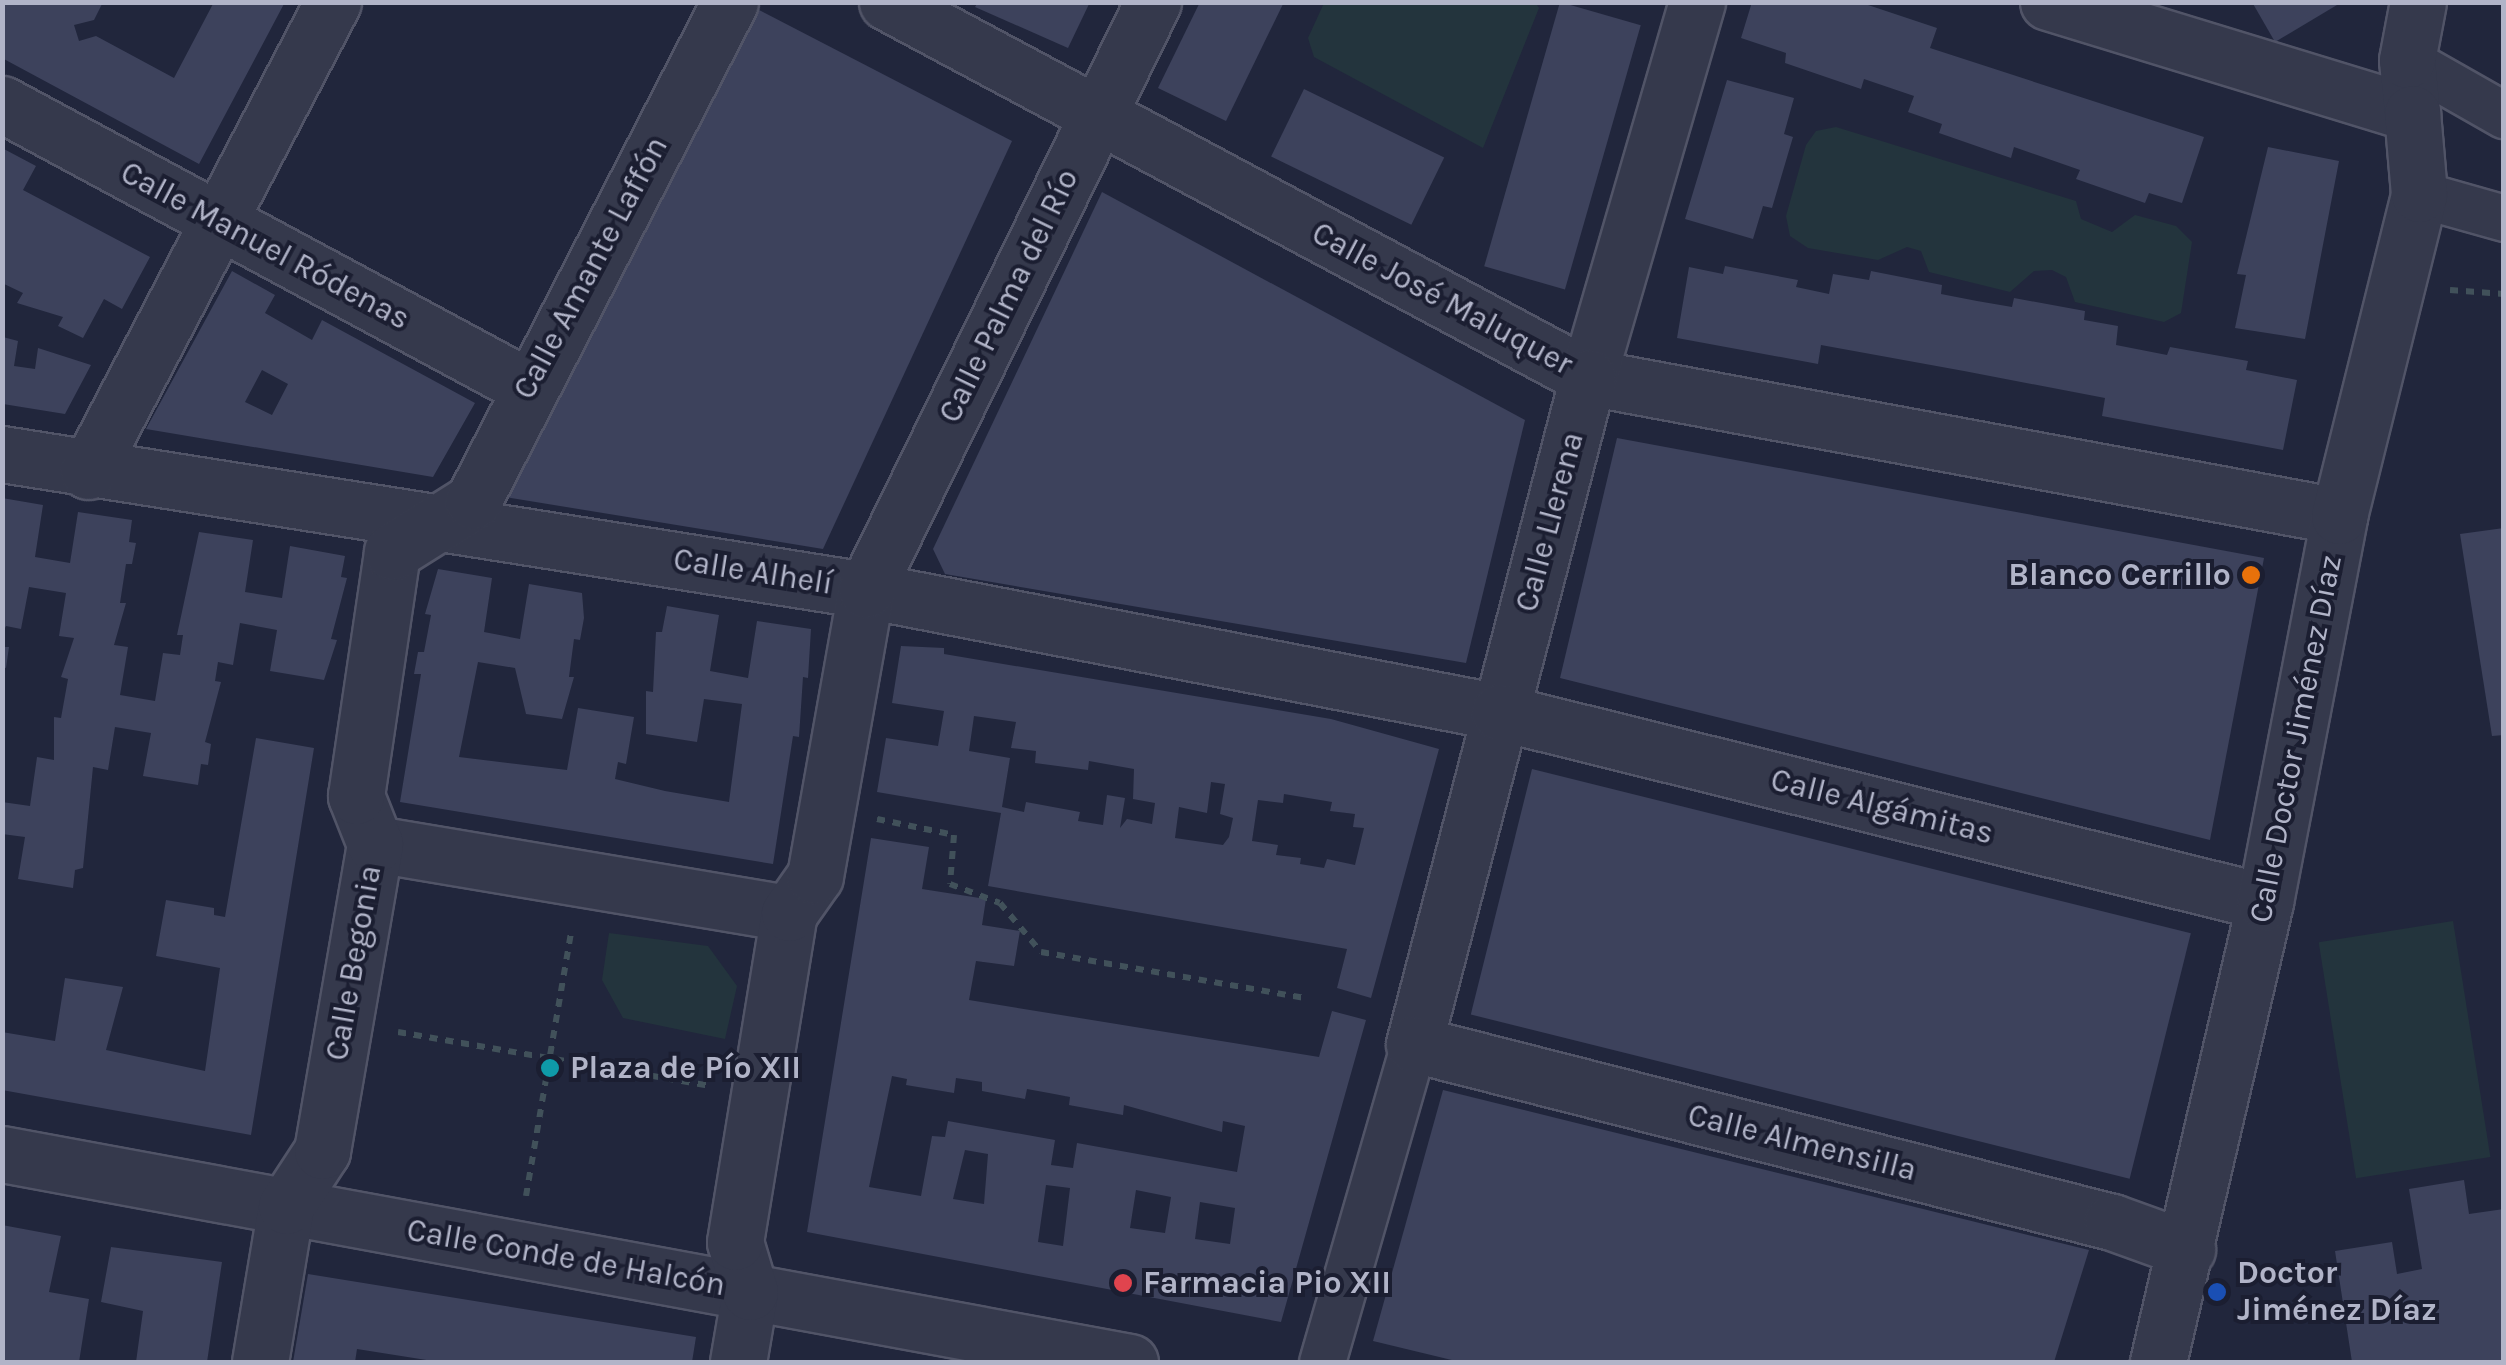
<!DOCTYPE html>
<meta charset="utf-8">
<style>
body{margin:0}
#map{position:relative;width:2506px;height:1365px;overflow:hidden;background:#21263c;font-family:Karla,sans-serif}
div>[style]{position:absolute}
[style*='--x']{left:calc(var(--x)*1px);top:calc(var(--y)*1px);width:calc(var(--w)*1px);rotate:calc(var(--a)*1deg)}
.green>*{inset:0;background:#23343d;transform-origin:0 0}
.building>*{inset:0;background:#3d425c;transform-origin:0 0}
.path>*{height:6px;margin-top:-3px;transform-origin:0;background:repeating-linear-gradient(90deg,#41515a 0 8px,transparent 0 16px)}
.roads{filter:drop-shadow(2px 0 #515467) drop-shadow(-2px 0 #515467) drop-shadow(0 2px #515467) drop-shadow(0 -2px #515467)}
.pedestrian>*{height:45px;margin:-22.5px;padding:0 22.5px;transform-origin:22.5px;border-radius:22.5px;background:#35394c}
.minor>*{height:55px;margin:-27.5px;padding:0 27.5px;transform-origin:27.5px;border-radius:27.5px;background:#35394c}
.tertiary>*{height:55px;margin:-27.5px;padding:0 27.5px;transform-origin:27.5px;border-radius:27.5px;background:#35394c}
.dots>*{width:28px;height:28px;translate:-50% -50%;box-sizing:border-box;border:5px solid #1b1e31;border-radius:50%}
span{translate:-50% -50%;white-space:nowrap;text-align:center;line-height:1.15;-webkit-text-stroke:8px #1b1e31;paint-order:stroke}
.street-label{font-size:32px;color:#b1b4c8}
.poi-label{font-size:32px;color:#b1b4c8;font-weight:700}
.right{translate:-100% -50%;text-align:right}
.left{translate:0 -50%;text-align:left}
.frame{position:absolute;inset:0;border:5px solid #b1b4c8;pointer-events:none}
</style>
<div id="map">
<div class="green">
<div style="clip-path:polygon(1535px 2px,1539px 8px,1483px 148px,1314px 57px,1308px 38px,1324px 3px)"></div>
<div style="clip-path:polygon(1836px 127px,2076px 201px,2081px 219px,2112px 232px,2135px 215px,2176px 226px,2192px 242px,2181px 313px,2164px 322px,2075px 302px,2066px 277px,2052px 270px,2034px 271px,2010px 292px,1929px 272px,1921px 251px,1907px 247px,1878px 260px,1808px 248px,1790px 236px,1786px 216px,1806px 145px,1816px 131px)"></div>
<div style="left:2453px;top:921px;width:239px;height:136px;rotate:81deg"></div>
<div style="clip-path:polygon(609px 933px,708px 946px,737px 986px,725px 1039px,623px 1018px,602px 980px)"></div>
</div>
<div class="building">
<div style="clip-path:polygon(2px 2px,103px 2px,94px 20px,74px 25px,79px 41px,96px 36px,174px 78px,214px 2px,285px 2px,199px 164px,2px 58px)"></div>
<div style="clip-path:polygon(978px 2px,1090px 2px,1068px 48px,975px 7px)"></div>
<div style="clip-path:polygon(1200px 2px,1284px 2px,1226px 121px,1158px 88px)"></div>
<div style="left:1560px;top:2px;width:84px;height:275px;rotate:16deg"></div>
<div style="clip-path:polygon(1752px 2px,1859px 2px,1937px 28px,1930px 48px,2204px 137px,2182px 203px,2149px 193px,2145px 203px,2076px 179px,2080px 170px,2014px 147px,2011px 158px,1939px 133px,1942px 124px,1908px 112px,1914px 96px,1864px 79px,1861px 89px,1785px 63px,1786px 53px,1741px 38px)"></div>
<div style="clip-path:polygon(2252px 2px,2342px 2px,2275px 42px)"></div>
<div style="clip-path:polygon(757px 9px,1012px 141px,823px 549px,505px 497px)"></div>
<div style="clip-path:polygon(1727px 80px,1794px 98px,1784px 134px,1793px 137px,1772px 208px,1763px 206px,1753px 239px,1685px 219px)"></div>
<div style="left:1304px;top:89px;width:156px;height:75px;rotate:26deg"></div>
<div style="clip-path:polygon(2268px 147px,2339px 161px,2305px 339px,2235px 328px,2246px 275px,2237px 274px)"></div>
<div style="clip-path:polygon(2px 148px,36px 166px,23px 190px,150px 257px,122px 309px,104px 299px,83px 338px,58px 326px,63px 317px,17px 303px,23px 293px,2px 283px)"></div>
<div style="clip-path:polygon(1102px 192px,1525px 420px,1466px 663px,945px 574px,933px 549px)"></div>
<div style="clip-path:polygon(1725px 266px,1798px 280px,1796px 287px,1829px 294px,1833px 274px,1869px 280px,1871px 271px,1942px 285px,1941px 294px,1977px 301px,2012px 307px,2014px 298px,2085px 311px,2084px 320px,2118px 326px,2116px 345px,2167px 355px,2170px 347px,2248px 361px,2246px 370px,2297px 380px,2283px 450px,2102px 416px,2105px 398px,1964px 371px,1821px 345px,1818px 364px,1677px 338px,1689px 267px,1723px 274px)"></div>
<div style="clip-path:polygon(evenodd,232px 271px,275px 295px,265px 313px,312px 340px,322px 320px,475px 403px,433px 477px,146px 429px,232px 271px,262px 370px,288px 384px,272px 415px,245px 402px,262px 370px)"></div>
<div style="clip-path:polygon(3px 337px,18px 341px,14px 366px,35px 369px,38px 348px,91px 365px,65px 414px,3px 404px)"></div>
<div style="clip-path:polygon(1617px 438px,2264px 558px,2210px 840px,1560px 678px)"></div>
<div style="clip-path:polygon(2px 498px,43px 505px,35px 557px,70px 563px,78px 512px,132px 520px,129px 542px,136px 543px,132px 564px,126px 564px,120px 603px,126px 603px,114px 645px,128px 647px,120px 695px,155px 701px,163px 653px,180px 655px,183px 635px,177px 635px,199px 532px,253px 540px,245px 592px,282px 598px,290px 546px,345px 556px,341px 577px,347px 578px,331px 639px,337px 640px,324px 680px,270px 671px,277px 630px,240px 623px,233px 665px,218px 662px,215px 681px,221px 682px,205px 742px,211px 744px,208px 765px,201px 764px,198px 785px,143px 776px,151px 733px,115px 727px,108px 770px,93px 767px,83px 868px,75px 870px,73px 888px,18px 879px,25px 837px,2px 834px,2px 802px,30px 806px,37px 757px,54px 760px,54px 717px,61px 718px,68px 679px,61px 677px,74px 638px,59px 636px,66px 593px,29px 587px,21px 629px,6px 626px,2px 634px)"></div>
<div style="clip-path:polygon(2504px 528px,2504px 735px,2492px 736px,2460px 534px)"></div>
<div style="clip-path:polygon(438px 569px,492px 578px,484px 632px,520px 639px,529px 584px,582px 593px,584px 618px,580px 640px,574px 639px,569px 677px,574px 677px,562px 719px,526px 714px,515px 668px,478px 662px,459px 757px,567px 770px,578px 708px,634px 717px,626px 764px,618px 762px,615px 779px,665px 791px,729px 802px,742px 704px,704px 699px,697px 742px,646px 734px,646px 691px,653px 692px,656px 632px,662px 632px,667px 606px,719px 615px,710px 671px,748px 678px,757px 621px,811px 629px,808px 678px,803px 677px,799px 737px,793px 736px,773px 864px,400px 802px,421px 674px,414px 674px,418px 652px,424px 652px,431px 615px,425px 614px)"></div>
<div style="clip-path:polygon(evenodd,901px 646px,944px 648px,944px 654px,1331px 719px,1439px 749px,1371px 998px,1337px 988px,1347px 949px,988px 886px,1001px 813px,877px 792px,886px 738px,938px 746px,944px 711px,892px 703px,901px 646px,974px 716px,1016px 722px,1011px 748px,1036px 751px,1035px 763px,1088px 770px,1089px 761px,1134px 769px,1133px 799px,1155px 803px,1152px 824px,1127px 819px,1120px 828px,1125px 798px,1107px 795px,1103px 825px,1078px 821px,1080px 812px,1026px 802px,1024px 812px,1002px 807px,1010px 758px,969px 751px,974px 716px,901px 646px,1211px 782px,1225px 784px,1220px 814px,1233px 818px,1229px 837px,1223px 845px,1175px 838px,1179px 807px,1207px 813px,1211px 782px,901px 646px,1284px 794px,1332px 802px,1330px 811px,1355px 814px,1353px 827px,1364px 828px,1355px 865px,1327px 859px,1324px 868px,1300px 864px,1301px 858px,1276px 855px,1278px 845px,1252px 841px,1258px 800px,1283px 803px,1284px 794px)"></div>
<div style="clip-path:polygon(2px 647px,9px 647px,6px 668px,2px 667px)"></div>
<div style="clip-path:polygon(256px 738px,314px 748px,251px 1135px,2px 1090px,2px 1032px,55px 1041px,65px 978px,123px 987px,106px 1050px,205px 1071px,220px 968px,156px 956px,166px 900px,214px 908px,214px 915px,225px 917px)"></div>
<div style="left:1532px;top:769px;width:679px;height:253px;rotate:14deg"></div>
<div style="clip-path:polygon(evenodd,871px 838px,929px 847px,922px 889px,986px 899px,982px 925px,1020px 931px,1014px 966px,976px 961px,969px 1000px,1319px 1057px,1332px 1011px,1366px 1020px,1281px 1322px,807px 1232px,871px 838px,892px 1076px,907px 1079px,906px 1085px,954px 1093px,956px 1078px,982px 1082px,982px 1091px,1025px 1099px,1027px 1089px,1049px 1093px,1070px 1097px,1069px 1105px,1123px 1115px,1124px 1105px,1222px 1132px,1223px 1121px,1245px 1126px,1237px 1172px,1077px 1143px,1073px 1168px,1051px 1165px,1055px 1140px,948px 1121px,945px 1137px,932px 1136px,921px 1196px,869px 1187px,892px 1076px,871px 838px,965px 1150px,988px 1154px,984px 1204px,953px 1199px,965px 1150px,871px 838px,1046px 1185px,1070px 1188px,1063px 1246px,1038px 1242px,1046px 1185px,871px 838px,1136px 1190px,1171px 1197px,1165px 1233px,1130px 1228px,1136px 1190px,871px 838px,1200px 1202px,1235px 1208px,1230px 1244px,1195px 1239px,1200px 1202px)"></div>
<div style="clip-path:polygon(1443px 1090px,2089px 1250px,2054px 1362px,1460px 1362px,1373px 1341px)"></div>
<div style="clip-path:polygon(2464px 1180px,2469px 1214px,2504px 1209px,2504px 1362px,2352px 1362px,2335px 1251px,2392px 1242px,2397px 1274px,2422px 1269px,2409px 1189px)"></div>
<div style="clip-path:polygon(2px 1225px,61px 1236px,49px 1292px,89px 1299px,79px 1362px,2px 1362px)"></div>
<div style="clip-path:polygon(111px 1247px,222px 1262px,207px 1362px,136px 1362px,143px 1311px,101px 1302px)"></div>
<div style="clip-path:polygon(308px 1274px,696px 1337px,692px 1362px,439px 1362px,357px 1349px,355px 1362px,293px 1362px)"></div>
</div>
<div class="path">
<div style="--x:2450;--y:290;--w:54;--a:4.2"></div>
<div style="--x:877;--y:819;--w:79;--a:11.7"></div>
<div style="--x:954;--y:835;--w:49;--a:94.7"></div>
<div style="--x:950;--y:884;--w:53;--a:20.8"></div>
<div style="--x:1000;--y:903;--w:64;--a:50.1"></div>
<div style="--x:1041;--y:952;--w:268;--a:9.9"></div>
<div style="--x:398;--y:1032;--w:313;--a:9.8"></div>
<div style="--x:526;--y:1196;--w:268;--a:-80.3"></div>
</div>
<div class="roads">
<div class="pedestrian">
<div style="--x:2407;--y:60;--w:112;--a:29.6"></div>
<div style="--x:2419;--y:194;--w:88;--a:15.8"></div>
<div style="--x:1322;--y:1362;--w:331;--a:-73.9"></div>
</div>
<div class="minor">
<div style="--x:887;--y:2;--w:795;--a:28.14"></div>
<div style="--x:1588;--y:377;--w:764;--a:10.49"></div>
<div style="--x:1697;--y:2;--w:391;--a:106.2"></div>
<div style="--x:1588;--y:377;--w:689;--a:104.62"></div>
<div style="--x:1414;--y:1044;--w:720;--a:14.31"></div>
<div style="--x:2112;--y:1222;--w:80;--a:19.8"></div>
<div style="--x:2048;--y:2;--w:381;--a:17"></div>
<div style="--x:2412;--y:113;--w:53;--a:-95.4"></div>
<div style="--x:2407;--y:60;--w:59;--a:-79.3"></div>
<div style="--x:2;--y:104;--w:597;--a:28.28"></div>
<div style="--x:2;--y:454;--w:875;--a:8.95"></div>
<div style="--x:866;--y:590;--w:645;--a:10.91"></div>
<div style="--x:1499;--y:712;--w:789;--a:13.93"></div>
<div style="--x:88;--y:471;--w:529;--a:-62.42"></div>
<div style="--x:375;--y:844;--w:420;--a:9.5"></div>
<div style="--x:2;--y:1154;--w:1147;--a:10.45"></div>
<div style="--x:260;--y:1362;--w:158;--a:-80.5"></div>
<div style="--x:286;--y:1206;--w:66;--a:-56.8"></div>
<div style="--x:322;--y:1151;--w:312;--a:-80.2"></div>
<div style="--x:375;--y:844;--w:52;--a:-111.6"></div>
<div style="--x:356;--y:796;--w:247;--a:-81.6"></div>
<div style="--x:392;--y:552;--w:96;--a:-32.2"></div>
<div style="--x:473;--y:501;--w:561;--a:-62.75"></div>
<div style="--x:738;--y:1362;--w:71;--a:-80.3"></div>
<div style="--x:750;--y:1292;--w:52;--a:-106.7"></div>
<div style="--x:735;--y:1242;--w:333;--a:-80.7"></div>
<div style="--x:789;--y:913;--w:45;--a:-54.9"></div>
<div style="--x:815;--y:876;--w:291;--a:-79.9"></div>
<div style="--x:866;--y:590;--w:654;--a:-63.98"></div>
</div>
<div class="tertiary">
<div style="--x:2158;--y:1362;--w:472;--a:-76.9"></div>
<div style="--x:2265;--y:902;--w:393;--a:-79.1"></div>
<div style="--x:2339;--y:516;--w:332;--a:-76"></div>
<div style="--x:2419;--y:194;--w:81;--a:-94.9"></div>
</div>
</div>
<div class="dots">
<div style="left:2251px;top:575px;background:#e8710a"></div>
<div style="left:550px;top:1068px;background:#0f9aa8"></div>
<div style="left:1123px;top:1283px;background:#e0444e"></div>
<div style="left:2217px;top:1292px;background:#1a4fb4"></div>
</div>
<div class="street-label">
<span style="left:265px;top:246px;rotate:28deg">Calle Manuel Ródenas</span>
<span style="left:591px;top:268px;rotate:-62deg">Calle Amante Laffón</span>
<span style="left:1009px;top:296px;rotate:-64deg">Calle Palma del Río</span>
<span style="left:1442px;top:299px;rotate:28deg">Calle José Maluquer</span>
<span style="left:1550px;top:522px;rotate:-75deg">Calle Llerena</span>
<span style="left:753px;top:572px;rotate:9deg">Calle Alhelí</span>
<span style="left:2296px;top:739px;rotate:-79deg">Calle Doctor Jiménez Díaz</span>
<span style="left:1882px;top:807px;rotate:14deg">Calle Algámitas</span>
<span style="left:354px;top:963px;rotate:-80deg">Calle Begonia</span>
<span style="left:1802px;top:1143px;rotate:14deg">Calle Almensilla</span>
<span style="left:566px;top:1258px;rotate:10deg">Calle Conde de Halcón</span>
</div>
<div class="poi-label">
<span class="right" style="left:2231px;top:575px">Blanco Cerrillo</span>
<span class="left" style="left:570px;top:1068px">Plaza de Pío XII</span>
<span class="left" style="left:2237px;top:1292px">Doctor<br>Jiménez Díaz</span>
<span class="left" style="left:1143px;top:1283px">Farmacia Pio XII</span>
</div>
<div class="frame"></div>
</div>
